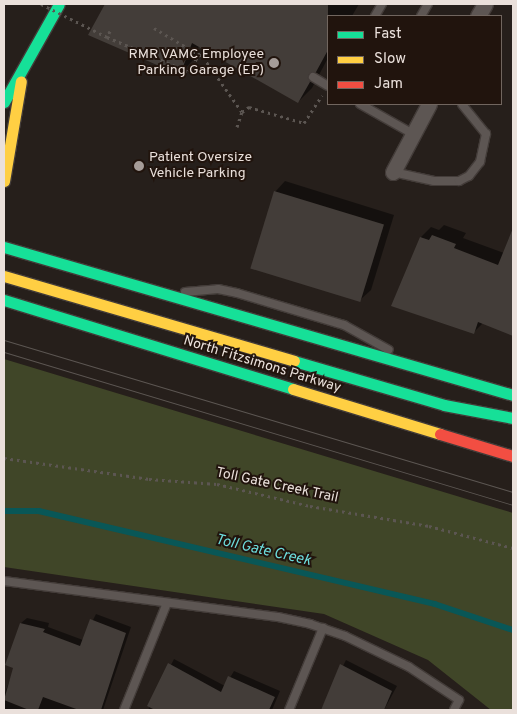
<!DOCTYPE html>
<style>
body{margin:0}
#map{position:relative;width:517px;height:714px;overflow:hidden;background:#261f1b;font-family:Overpass,sans-serif}
div>[style]{position:absolute}
[style*='--x']{left:calc(var(--x)*1px);top:calc(var(--y)*1px);width:calc(var(--w)*1px);rotate:calc(var(--a)*1deg)}
.green>*{inset:0;background:#404628}
.shadow>*{inset:0;background:#0007}
.stream>*{height:5.5px;margin:-2.75px;padding:0 2.75px;transform-origin:2.75px;border-radius:2.75px;background:#095757}
.building>*{inset:0;background:#433d39;transform-origin:0 0}
.path>*{height:3px;margin-top:-1.5px;transform-origin:0;background:repeating-linear-gradient(90deg,#5c5652 0 2.5px,transparent 0 6.5px)}
.roads{filter:drop-shadow(1px 0 #433c39) drop-shadow(-1px 0 #433c39) drop-shadow(0 1px #433c39) drop-shadow(0 -1px #433c39)}
.lane>*{height:8px;margin:-4px;padding:0 4px;transform-origin:4px;border-radius:4px;background:#5d5653}
.street>*{height:15px;margin:-7.5px;padding:0 7.5px;transform-origin:7.5px;border-radius:7.5px;background:#5d5653}
.fast>*{height:11px;margin:-5.5px;padding:0 5.5px;transform-origin:5.5px;border-radius:5.5px;background:#16e098}
.slow>*{height:11px;margin:-5.5px;padding:0 5.5px;transform-origin:5.5px;border-radius:5.5px;background:#ffcf43}
.jam>*{height:11px;margin:-5.5px;padding:0 5.5px;transform-origin:5.5px;border-radius:5.5px;background:#f24e42}
.tram>*{height:1px;margin:-0.5px;padding:0 0.5px;transform-origin:0.5px;border-radius:0.5px;background:#5c5652}
.path-bridge>*{height:3px;margin-top:-1.5px;transform-origin:0;background:repeating-linear-gradient(90deg,#5c5652 0 2.5px,transparent 0 6.5px)}
.dots>*{width:14px;height:14px;translate:-50% -50%;box-sizing:border-box;border:2px solid #21140d;border-radius:50%}
span{translate:-50% -50%;white-space:nowrap;text-align:center;line-height:1.15;-webkit-text-stroke:4px #21140d;paint-order:stroke}
.poi-label{font-size:14px;color:#eae0db}
.right{translate:-100% -50%;text-align:right}
.left{translate:0 -50%;text-align:left}
.street-label{font-size:14px;color:#eae0db}
.water-label{font-size:15px;color:#6cdbdb;font-style:italic}
.frame{position:absolute;inset:0;border:5px solid #eae0db;pointer-events:none}
.legend{position:absolute;left:327px;top:15px;width:175px;height:90px;box-sizing:border-box;background:#21140d;border:1px solid #71665f;margin:0;padding:6px 9px;list-style:none;font-size:15px;color:#eae0db}
.legend li{display:flex;align-items:center;gap:10px;height:25px}
.legend b{width:25px;border:1px solid #71665f}
</style>
<div id="map">
<div class="green">
<div style="clip-path:polygon(4px 359px,513px 513px,513px 710px,491px 710px,428px 660px,324px 614px,4px 567px)"></div>
</div>
<div class="shadow">
<div style="clip-path:polygon(107px 4px,359px 4px,352px 16px,328px 16px,328px 58px,312px 88px,298px 102px,199px 46px,193px 60px,180px 74px,90px 34px)"></div>
<div style="clip-path:polygon(285px 181px,394px 215px,371px 290px,360px 300px,275px 192px)"></div>
<div style="clip-path:polygon(444px 225px,466px 233px,463px 238px,504px 253px,513px 239px,513px 335px,483px 323px,474px 332px,421px 237px,431px 227px,439px 230px)"></div>
<div style="clip-path:polygon(96px 614px,131px 627px,103px 710px,4px 710px,4px 695px,15px 667px,21px 623px,27px 618px,49px 623px,48px 627px,83px 640px)"></div>
<div style="clip-path:polygon(174px 659px,225px 686px,234px 671px,280px 691px,272px 710px,148px 710px)"></div>
<div style="clip-path:polygon(346px 660px,397px 686px,384px 710px,368px 705px,366px 710px,321px 710px)"></div>
</div>
<div class="stream">
<div style="--x:4;--y:511;--w:35;--a:0"></div>
<div style="--x:39;--y:511;--w:407;--a:13.2"></div>
<div style="--x:435;--y:604;--w:82;--a:18.4"></div>
</div>
<div class="building">
<div style="clip-path:polygon(105px 4px,328px 4px,328px 50px,316px 72px,308px 75px,310px 82px,298px 103px,192px 43px,180px 75px,88px 35px)"></div>
<div style="left:274px;top:191px;width:115px;height:81px;rotate:17deg"></div>
<div style="clip-path:polygon(513px 228px,513px 336px,478px 322px,474px 334px,391px 306px,420px 237px,429px 240px,432px 235px,456px 244px,454px 248px,498px 265px)"></div>
<div style="clip-path:polygon(90px 619px,126px 633px,101px 710px,79px 710px,43px 697px,38px 710px,29px 710px,4px 700px,13px 668px,5px 665px,20px 623px,45px 629px,43px 632px,80px 646px)"></div>
<div style="clip-path:polygon(168px 663px,221px 692px,228px 676px,275px 697px,269px 710px,155px 710px,147px 706px)"></div>
<div style="clip-path:polygon(340px 664px,392px 691px,384px 710px,321px 710px)"></div>
</div>
<div class="path">
<div style="--x:154;--y:28;--w:57;--a:30.6"></div>
<div style="--x:203;--y:57;--w:67;--a:54.7"></div>
<div style="--x:110;--y:31;--w:7;--a:117"></div>
<div style="--x:107;--y:37;--w:89;--a:23.1"></div>
<div style="--x:189;--y:72;--w:26;--a:-61"></div>
<div style="--x:237;--y:127;--w:16;--a:-72"></div>
<div style="--x:242;--y:112;--w:9;--a:-36"></div>
<div style="--x:249;--y:107;--w:57;--a:16.2"></div>
<div style="--x:304;--y:123;--w:33;--a:-57"></div>
<div style="--x:4;--y:458;--w:147;--a:8.2"></div>
<div style="--x:149;--y:479;--w:68;--a:4.2"></div>
<div style="--x:217;--y:484;--w:96;--a:13.3"></div>
<div style="--x:310;--y:506;--w:121;--a:9.5"></div>
<div style="--x:429;--y:526;--w:87;--a:14.7"></div>
</div>
<div class="roads">
<div class="lane">
<div style="--x:375;--y:16;--w:14;--a:-60"></div>
<div style="--x:421;--y:16;--w:14;--a:-60"></div>
<div style="--x:313;--y:77;--w:17;--a:31"></div>
<div style="--x:360;--y:104;--w:61;--a:29.5"></div>
<div style="--x:393;--y:172;--w:42;--a:12.4"></div>
<div style="--x:434;--y:181;--w:25;--a:0"></div>
<div style="--x:459;--y:181;--w:11;--a:-27"></div>
<div style="--x:469;--y:176;--w:18;--a:-52"></div>
<div style="--x:480;--y:162;--w:29;--a:-78"></div>
<div style="--x:486;--y:134;--w:38;--a:-129"></div>
<div style="--x:185;--y:292;--w:33;--a:-5"></div>
<div style="--x:218;--y:289;--w:19;--a:12"></div>
<div style="--x:237;--y:293;--w:112;--a:16.7"></div>
<div style="--x:344;--y:325;--w:51;--a:29.1"></div>
<div style="--x:4;--y:581;--w:276;--a:7.5"></div>
<div style="--x:278;--y:617;--w:33;--a:12"></div>
<div style="--x:310;--y:624;--w:37;--a:19"></div>
<div style="--x:345;--y:636;--w:71;--a:25.8"></div>
<div style="--x:409;--y:667;--w:60;--a:33.4"></div>
<div style="--x:459;--y:700;--w:11;--a:117"></div>
<div style="--x:124;--y:710;--w:115;--a:-68.1"></div>
<div style="--x:289;--y:710;--w:89;--a:-67.5"></div>
</div>
<div class="street">
<div style="--x:478;--y:16;--w:14;--a:-60"></div>
<div style="--x:393;--y:172;--w:77;--a:-62.1"></div>
</div>
<div class="fast">
<div style="--x:4;--y:102;--w:112;--a:-60.7"></div>
<div style="--x:4;--y:247;--w:530;--a:16.21"></div>
<div style="--x:4;--y:300;--w:302;--a:17.1"></div>
<div style="--x:294;--y:361;--w:156;--a:16.3"></div>
<div style="--x:444;--y:405;--w:70;--a:10.7"></div>
</div>
<div class="slow">
<div style="--x:4;--y:181;--w:101;--a:-80.4"></div>
<div style="--x:4;--y:276;--w:302;--a:16.3"></div>
<div style="--x:293;--y:389;--w:154;--a:17"></div>
</div>
<div class="jam">
<div style="--x:440;--y:434;--w:76;--a:16.8"></div>
</div>
</div>
<div class="tram">
<div style="--x:4;--y:340;--w:531;--a:16.63"></div>
<div style="--x:4;--y:352;--w:531;--a:16.73"></div>
</div>
<div class="path-bridge">
<div style="--x:41;--y:4;--w:74;--a:26.6"></div>
</div>
<div class="dots">
<div style="left:274px;top:63px;background:#a59c98"></div>
<div style="left:139px;top:166px;background:#a59c98"></div>
</div>
<div class="poi-label">
<span class="right" style="left:264px;top:63px">RMR VAMC Employee<br>Parking Garage (EP)</span>
<span class="left" style="left:149px;top:166px">Patient Oversize<br>Vehicle Parking</span>
</div>
<div class="street-label">
<span style="left:262px;top:365px;rotate:17deg">North Fitzsimons Parkway</span>
<span style="left:277px;top:486px;rotate:12deg">Toll Gate Creek Trail</span>
</div>
<div class="water-label">
<span style="left:263px;top:551px;rotate:13deg">Toll Gate Creek</span>
</div>
<div class="frame"></div>
<ul class="legend">
<li><b style="height:6px;background:#16e098"></b>Fast</li>
<li><b style="height:6px;background:#ffcf43"></b>Slow</li>
<li><b style="height:6px;background:#f24e42"></b>Jam</li>
</ul>
</div>
